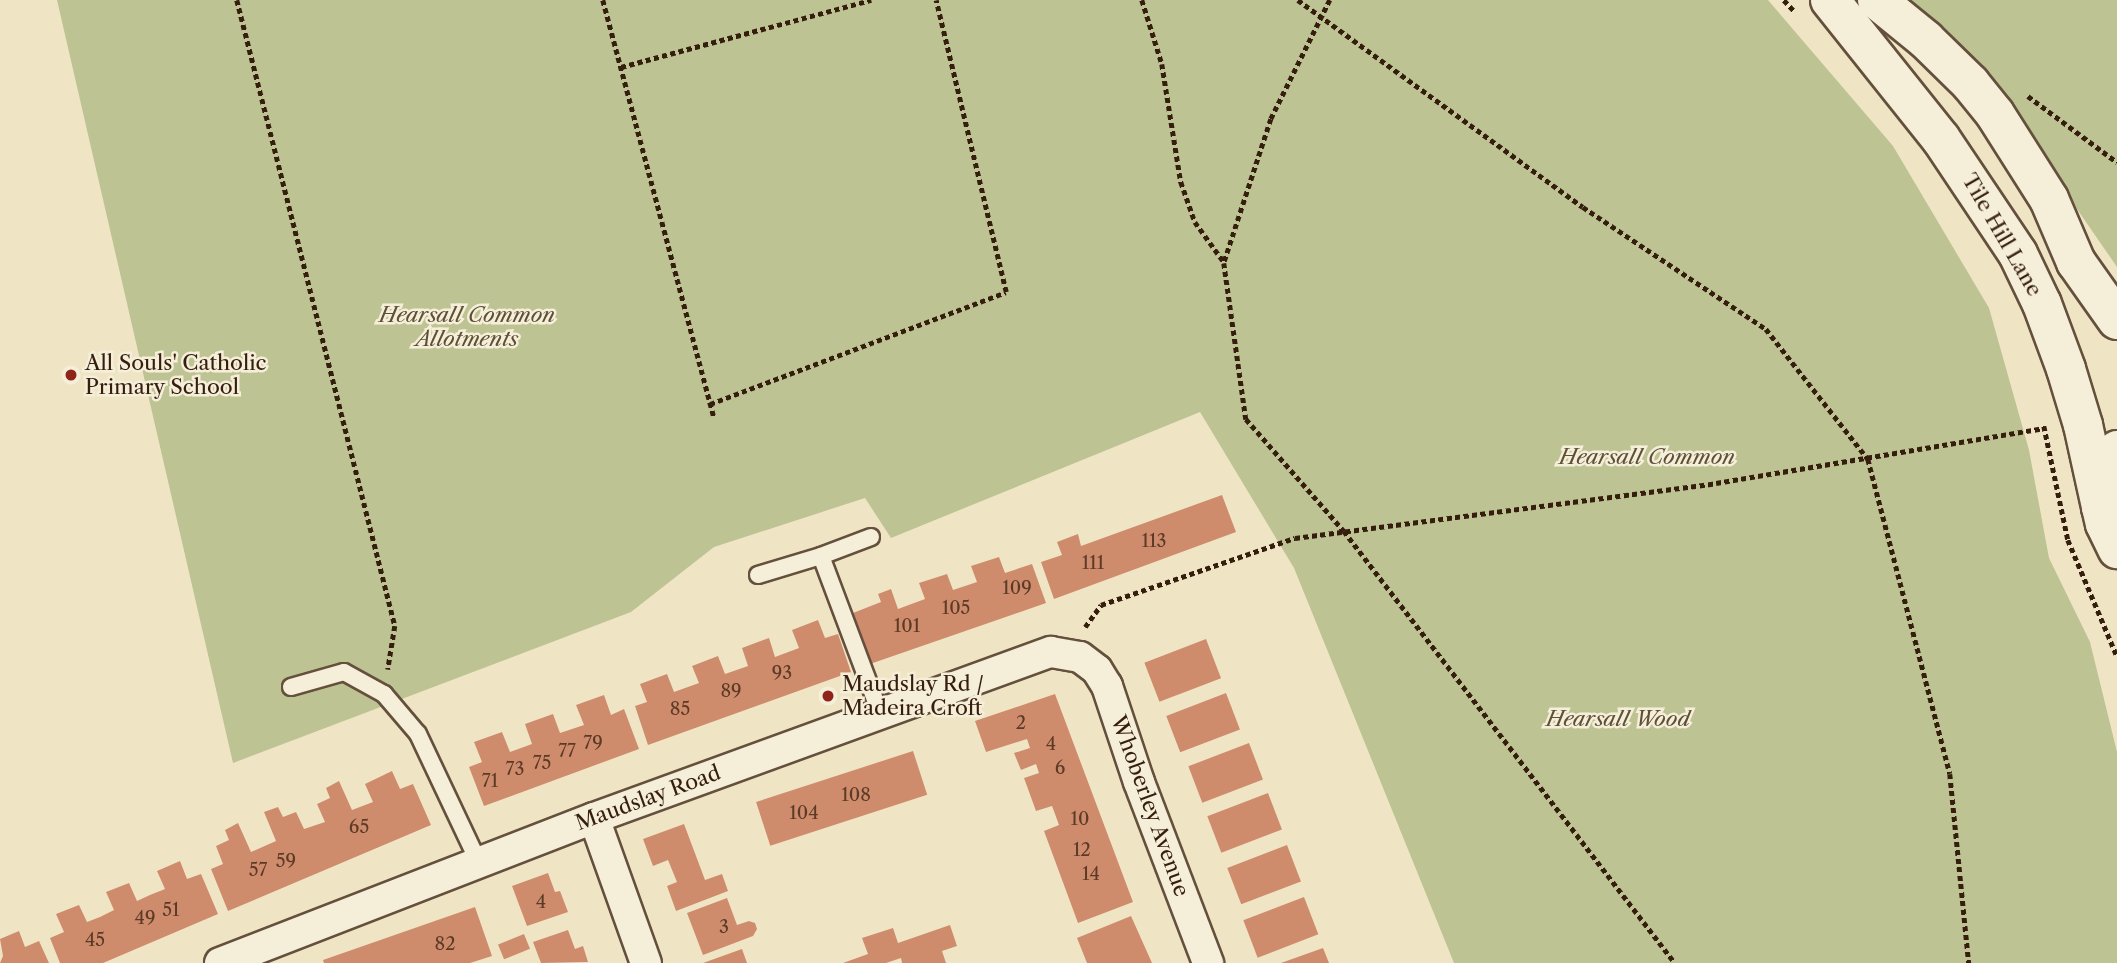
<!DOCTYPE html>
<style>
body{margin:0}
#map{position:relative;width:2117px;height:963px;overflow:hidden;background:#efe5c5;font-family:"Libre Caslon Text",serif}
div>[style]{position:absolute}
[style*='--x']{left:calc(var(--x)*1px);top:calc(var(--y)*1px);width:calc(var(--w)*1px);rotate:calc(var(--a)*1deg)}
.green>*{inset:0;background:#bdc392}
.building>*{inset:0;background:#ce8c6d;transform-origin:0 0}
.path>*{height:4.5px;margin-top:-2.25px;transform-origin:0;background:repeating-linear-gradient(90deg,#361e0e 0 5px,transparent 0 8.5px)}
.roads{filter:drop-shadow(2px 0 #64503c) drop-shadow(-2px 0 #64503c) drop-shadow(0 2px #64503c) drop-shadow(0 -2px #64503c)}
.service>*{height:16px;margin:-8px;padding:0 8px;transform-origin:8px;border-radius:8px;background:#f5eed9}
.minor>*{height:30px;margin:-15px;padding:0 15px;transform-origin:15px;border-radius:15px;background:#f5eed9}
.secondary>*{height:38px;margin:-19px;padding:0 19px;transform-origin:19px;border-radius:19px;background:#f5eed9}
.dots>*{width:19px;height:19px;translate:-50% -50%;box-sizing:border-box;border:4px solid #f5eed9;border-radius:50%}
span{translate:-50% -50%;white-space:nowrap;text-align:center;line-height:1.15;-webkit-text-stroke:5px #f5eed9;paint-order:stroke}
.number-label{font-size:18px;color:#5c3a26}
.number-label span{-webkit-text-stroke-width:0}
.street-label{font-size:21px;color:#361e0e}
.park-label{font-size:21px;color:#5e5036;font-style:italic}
.poi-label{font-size:21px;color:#361e0e}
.left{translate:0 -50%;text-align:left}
</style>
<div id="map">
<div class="green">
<div style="clip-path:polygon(57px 0,1768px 0,1893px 146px,1989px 308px,2029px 450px,2049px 558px,2090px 642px,2117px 752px,2117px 963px,1454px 963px,1294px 568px,1200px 412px,891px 538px,865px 498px,714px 547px,631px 612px,233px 763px)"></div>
<div style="clip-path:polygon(1908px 0,2117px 0,2117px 267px,2077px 209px,2021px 115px)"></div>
</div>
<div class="building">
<div style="clip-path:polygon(1222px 495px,1236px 532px,1054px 599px,1041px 562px,1062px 555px,1057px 542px,1078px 534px,1081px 546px)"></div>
<div style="clip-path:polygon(999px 557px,1005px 573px,1032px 564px,1046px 603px,870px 664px,853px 613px,881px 602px,878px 594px,891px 589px,898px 609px,925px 599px,919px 583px,947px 574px,953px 590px,977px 582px,971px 566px)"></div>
<div style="clip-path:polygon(818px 620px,825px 638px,838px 634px,851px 672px,648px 745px,635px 706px,647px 702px,640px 684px,667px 674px,674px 692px,699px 683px,692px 666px,718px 656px,725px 674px,748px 666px,742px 648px,769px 638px,775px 657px,799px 648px,792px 630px)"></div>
<div style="left:1206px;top:639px;width:42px;height:66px;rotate:69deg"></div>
<div style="left:1226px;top:693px;width:39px;height:64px;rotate:69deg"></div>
<div style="clip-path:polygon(1055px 694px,1133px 902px,1078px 923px,1044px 831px,1059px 825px,1055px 814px,1052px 806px,1036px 811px,1024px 778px,1039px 773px,1036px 764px,1021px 770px,1014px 753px,1030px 748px,1027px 739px,986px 752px,975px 721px)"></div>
<div style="clip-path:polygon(604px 695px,611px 715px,624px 709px,639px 749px,484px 806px,469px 767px,482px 762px,474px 742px,502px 732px,510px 752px,532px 744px,525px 724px,553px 714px,560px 733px,584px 725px,576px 705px)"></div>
<div style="left:1249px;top:743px;width:39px;height:65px;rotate:69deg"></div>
<div style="left:913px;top:751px;width:46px;height:165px;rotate:72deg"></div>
<div style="clip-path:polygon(392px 771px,400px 789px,413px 784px,431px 825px,228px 911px,211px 869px,223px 864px,216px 846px,229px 840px,225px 830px,238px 823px,251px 852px,276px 841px,264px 812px,278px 807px,283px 817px,296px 812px,304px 829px,325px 822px,317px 804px,330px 798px,326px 788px,339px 781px,352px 810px,373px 802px,365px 784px)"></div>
<div style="left:1268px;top:793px;width:39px;height:65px;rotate:69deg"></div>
<div style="clip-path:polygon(684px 824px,705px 880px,722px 874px,728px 891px,676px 911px,667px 886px,677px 882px,668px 860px,653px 866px,643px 839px)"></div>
<div style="left:1287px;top:845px;width:39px;height:64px;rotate:69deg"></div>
<div style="clip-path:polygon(180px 861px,187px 879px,201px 874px,218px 914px,103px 963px,60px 963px,50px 938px,64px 932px,56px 914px,79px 905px,87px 922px,100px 917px,114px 910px,106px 892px,129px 883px,137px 901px,150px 895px,165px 889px,157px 871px)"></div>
<div style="clip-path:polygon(548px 873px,555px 892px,560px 891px,568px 912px,527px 926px,512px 886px)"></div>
<div style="left:1304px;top:897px;width:40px;height:65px;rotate:69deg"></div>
<div style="clip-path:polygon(727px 898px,737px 925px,749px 921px,755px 923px,757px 929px,753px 936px,703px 955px,687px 913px)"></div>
<div style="clip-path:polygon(475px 907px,492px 956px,470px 963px,324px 963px,323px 960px)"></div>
<div style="clip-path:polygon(1131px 916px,1152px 963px,1087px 963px,1077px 938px)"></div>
<div style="clip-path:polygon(950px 925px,957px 946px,942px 951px,946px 963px,902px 963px,901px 958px,886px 963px,843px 963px,868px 954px,862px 938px,893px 928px,898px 943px)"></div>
<div style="clip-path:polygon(568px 930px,575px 949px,583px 946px,588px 962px,541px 963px,533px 942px)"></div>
<div style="clip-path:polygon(19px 931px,25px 947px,39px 941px,49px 963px,0 963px,3px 956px,0 939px)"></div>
<div style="left:524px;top:934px;width:16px;height:28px;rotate:68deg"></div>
<div style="clip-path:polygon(1323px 948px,1329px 963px,1281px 963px)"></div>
<div style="clip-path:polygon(742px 949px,747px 963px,703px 963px)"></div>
</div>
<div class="path">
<div style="--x:237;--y:0;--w:646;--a:75.83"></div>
<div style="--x:395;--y:626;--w:44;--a:99.2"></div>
<div style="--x:603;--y:0;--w:431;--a:75.1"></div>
<div style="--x:1142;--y:0;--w:67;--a:72.6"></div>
<div style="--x:1162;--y:64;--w:120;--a:80.9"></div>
<div style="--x:1181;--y:182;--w:42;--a:70.7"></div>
<div style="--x:1195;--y:222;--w:49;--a:54.1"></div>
<div style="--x:1298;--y:0;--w:352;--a:36"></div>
<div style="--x:1583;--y:207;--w:220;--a:33.7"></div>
<div style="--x:1766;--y:329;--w:165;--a:51.9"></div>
<div style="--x:1868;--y:459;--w:325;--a:75.4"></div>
<div style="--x:1950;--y:774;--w:190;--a:84.3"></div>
<div style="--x:1330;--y:0;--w:133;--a:116.4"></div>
<div style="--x:1271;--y:119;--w:151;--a:108.1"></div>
<div style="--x:1224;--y:263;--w:158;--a:82"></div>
<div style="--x:1246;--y:419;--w:149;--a:48.8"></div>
<div style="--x:1344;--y:531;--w:544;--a:52.54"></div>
<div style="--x:1784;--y:0;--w:16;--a:47"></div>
<div style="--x:621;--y:67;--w:259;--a:-15"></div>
<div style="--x:2028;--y:96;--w:111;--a:36.6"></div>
<div style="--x:710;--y:404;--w:316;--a:-20.7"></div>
<div style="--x:1006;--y:292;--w:300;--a:-103.5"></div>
<div style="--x:2044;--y:426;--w:116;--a:78.1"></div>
<div style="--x:2068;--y:540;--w:126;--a:67.1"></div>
<div style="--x:1085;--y:627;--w:27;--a:-54"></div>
<div style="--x:1101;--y:605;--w:205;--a:-19.1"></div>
<div style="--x:1295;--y:538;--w:425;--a:-7.4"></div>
<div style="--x:1716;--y:483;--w:333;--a:-9.5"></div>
</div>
<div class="roads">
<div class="service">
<div style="--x:871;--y:537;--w:53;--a:159.2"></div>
<div style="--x:821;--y:556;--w:168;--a:69.4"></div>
<div style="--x:758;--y:575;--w:66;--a:-16.8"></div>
<div style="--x:291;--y:687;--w:55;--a:-15.8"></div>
<div style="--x:344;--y:672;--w:46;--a:28.8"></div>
<div style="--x:384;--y:694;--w:52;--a:49.6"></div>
<div style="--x:418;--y:734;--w:143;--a:64.7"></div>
</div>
<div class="minor">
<div style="--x:594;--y:818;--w:154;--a:70.3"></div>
<div style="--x:220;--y:963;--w:401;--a:-21.2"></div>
<div style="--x:594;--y:818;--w:486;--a:-20"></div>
<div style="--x:1051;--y:652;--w:29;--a:10"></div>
<div style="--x:1080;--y:657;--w:21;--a:37"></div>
<div style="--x:1097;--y:670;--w:19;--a:58"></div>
<div style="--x:1107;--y:686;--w:101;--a:71.6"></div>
<div style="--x:1139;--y:782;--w:194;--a:69.1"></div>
</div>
<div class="secondary">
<div style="--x:1830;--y:0;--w:178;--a:51.4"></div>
<div style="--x:1941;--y:139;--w:138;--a:56.2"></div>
<div style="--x:2018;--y:254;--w:55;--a:64.4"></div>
<div style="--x:2042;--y:304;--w:69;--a:69.7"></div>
<div style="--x:2066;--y:369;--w:59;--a:73.1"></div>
<div style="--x:2083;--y:425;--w:84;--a:77.6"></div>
<div style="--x:1877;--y:0;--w:63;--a:39.2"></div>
<div style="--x:1926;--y:40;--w:62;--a:44.3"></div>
<div style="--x:1970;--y:83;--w:40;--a:51"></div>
<div style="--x:1995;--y:114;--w:101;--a:57.6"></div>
<div style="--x:2049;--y:199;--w:69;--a:66.8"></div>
<div style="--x:2076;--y:262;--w:71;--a:54.7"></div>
<div style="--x:2117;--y:450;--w:36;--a:113"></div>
<div style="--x:2103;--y:483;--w:24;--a:95"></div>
<div style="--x:2101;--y:507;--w:17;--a:77"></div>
<div style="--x:2105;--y:524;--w:28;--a:64"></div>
</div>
</div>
<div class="dots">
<div style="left:71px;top:375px;background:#8f2418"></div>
<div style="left:828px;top:696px;background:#8f2418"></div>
</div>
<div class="number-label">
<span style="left:1154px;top:541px">113</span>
<span style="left:1093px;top:563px">111</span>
<span style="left:1017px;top:588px">109</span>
<span style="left:956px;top:608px">105</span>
<span style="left:907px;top:626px">101</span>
<span style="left:782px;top:673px">93</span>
<span style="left:731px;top:691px">89</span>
<span style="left:680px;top:709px">85</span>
<span style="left:1021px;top:723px">2</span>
<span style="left:593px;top:743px">79</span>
<span style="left:1051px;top:744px">4</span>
<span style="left:567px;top:751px">77</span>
<span style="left:542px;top:763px">75</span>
<span style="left:1060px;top:768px">6</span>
<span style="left:515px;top:769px">73</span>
<span style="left:490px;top:781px">71</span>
<span style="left:856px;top:795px">108</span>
<span style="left:804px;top:813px">104</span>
<span style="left:1080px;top:819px">10</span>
<span style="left:359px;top:827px">65</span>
<span style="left:1082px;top:850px">12</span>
<span style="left:286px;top:861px">59</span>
<span style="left:258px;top:870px">57</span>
<span style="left:1091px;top:874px">14</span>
<span style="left:541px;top:902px">4</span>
<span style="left:171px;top:910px">51</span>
<span style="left:145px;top:918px">49</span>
<span style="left:724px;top:927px">3</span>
<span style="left:95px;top:940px">45</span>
<span style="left:445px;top:944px">82</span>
</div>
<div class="street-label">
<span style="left:2002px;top:235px;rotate:60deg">Tile Hill Lane</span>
<span style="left:648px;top:798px;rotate:-20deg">Maudslay Road</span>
<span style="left:1150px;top:806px;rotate:70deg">Whoberley Avenue</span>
</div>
<div class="park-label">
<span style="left:467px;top:327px">Hearsall Common<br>Allotments</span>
<span style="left:1647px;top:457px">Hearsall Common</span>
<span style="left:1618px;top:719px">Hearsall Wood</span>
</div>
<div class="poi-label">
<span class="left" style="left:85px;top:375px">All Souls' Catholic<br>Primary School</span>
<span class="left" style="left:842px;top:696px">Maudslay Rd /<br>Madeira Croft</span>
</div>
</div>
